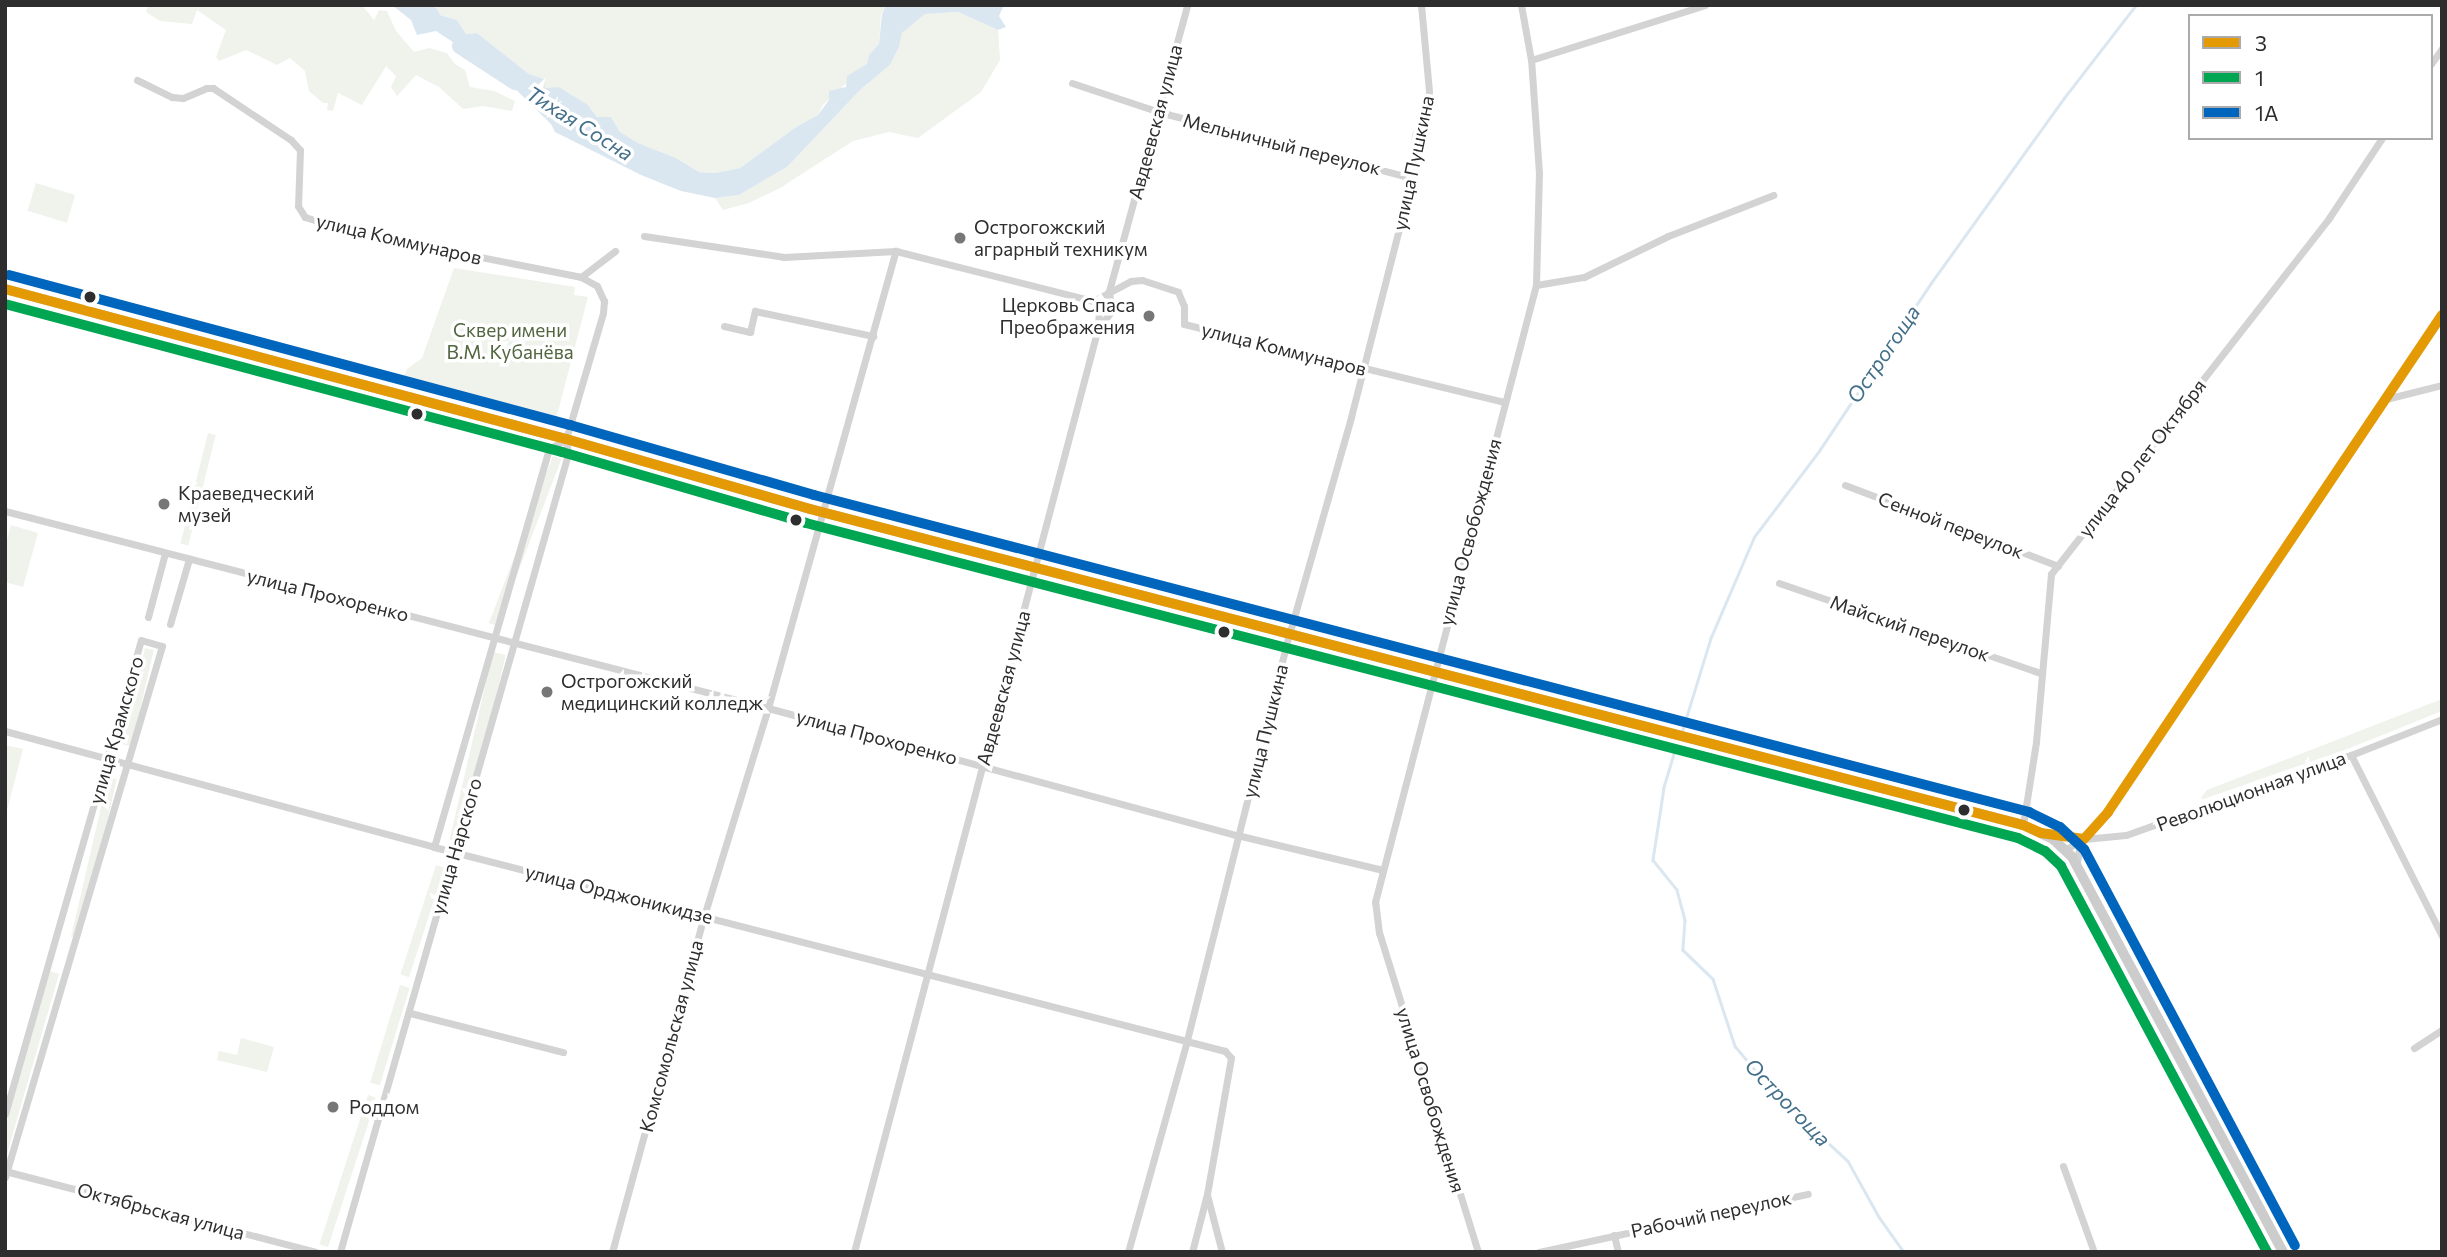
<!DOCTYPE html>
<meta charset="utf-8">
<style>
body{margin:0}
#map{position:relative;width:2447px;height:1257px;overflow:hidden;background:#fff;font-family:Commissioner,sans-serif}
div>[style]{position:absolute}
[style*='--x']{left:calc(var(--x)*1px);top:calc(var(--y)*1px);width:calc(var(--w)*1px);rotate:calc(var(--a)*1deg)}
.green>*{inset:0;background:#f0f3ec;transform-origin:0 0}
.water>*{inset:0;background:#dbe7f0}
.stream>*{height:2.5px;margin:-1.25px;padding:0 1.25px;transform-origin:1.25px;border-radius:1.25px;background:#dbe7f0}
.river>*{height:16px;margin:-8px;padding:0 8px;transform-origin:8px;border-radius:8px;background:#dbe7f0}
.street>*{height:7px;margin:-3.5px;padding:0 3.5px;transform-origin:3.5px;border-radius:3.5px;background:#d3d3d3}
.secondary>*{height:10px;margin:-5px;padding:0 5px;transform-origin:5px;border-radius:5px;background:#ccc}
.bus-1>*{height:10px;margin:-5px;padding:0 5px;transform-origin:5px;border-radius:5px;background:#e39a05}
.bus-2>*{height:10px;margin:-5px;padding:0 5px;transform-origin:5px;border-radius:5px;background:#00a651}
.bus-3>*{height:10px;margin:-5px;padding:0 5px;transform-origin:5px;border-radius:5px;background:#0065bd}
.dots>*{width:19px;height:19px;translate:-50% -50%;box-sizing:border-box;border:4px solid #fff;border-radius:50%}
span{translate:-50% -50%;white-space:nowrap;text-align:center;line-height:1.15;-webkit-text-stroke:7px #fff;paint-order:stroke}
.street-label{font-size:19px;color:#2e2e2e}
.poi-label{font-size:19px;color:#2e2e2e}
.left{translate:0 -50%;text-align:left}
.right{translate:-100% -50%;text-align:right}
.park-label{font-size:19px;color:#526640}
.water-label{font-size:21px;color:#436f8a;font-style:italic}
.frame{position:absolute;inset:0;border:7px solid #2e2e2e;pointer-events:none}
.legend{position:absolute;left:2188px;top:14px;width:245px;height:126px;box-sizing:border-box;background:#fff;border:2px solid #ababab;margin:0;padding:9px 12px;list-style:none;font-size:21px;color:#2e2e2e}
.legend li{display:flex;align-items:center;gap:14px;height:35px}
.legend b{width:35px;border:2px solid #ababab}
</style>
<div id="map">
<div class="green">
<div style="clip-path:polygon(148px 5px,362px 5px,374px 20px,379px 10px,387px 11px,396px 31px,414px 52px,429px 48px,447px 53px,455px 64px,465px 70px,470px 87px,494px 91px,515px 101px,512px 111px,483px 106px,463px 109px,439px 87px,416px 75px,397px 96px,391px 87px,396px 76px,386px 66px,362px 105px,338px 93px,333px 111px,327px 110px,328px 103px,323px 103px,309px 91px,305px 71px,290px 58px,277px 65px,246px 50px,219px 61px,216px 57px,226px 30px,197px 10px,192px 24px,160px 21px,146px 12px)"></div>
<div style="clip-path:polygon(430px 5px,886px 5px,881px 14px,879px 44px,869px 55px,867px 64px,823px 105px,818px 115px,796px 127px,740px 168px,715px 173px,699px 172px,676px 158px,638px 143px,620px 132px,611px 117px,597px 117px,588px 105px,559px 87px,545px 89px,543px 79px,529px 74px,477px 33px,466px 34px,457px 20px,440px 15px)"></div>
<div style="clip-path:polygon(958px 12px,998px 30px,1000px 60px,981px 92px,918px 138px,889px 132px,853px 141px,780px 188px,749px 203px,723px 210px,715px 198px,739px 195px,787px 167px,860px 90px,890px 65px,899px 47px,902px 33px,925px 14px)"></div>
<div style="left:36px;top:183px;width:41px;height:29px;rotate:17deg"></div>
<div style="clip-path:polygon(454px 268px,575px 287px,574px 295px,588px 297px,556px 419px,403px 378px,407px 369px,422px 358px)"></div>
<div style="left:208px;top:433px;width:8px;height:114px;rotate:14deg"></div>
<div style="left:553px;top:456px;width:9px;height:179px;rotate:21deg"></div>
<div style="clip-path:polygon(11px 525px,38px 533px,23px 587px,5px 582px,5px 548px)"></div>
<div style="left:145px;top:648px;width:9px;height:99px;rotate:13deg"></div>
<div style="left:493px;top:652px;width:13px;height:193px;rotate:13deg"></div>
<div style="clip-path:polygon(2442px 699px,2442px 711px,2350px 748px,2198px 801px,2207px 790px)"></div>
<div style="clip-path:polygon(5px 745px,23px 749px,5px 818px)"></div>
<div style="left:108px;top:777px;width:9px;height:164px;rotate:13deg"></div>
<div style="left:436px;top:865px;width:9px;height:115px;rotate:18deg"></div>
<div style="clip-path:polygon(50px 971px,59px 974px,7px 1154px,5px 1128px)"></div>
<div style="left:400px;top:985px;width:10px;height:102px;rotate:17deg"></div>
<div style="clip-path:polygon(241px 1038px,274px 1047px,267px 1072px,217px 1060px,219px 1051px,237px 1055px)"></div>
<div style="left:368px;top:1095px;width:9px;height:157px;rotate:18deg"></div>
</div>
<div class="water">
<div style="clip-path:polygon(392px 5px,430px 5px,437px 9px,440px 15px,457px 20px,466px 34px,477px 33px,529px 74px,544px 79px,545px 88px,559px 87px,588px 105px,597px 117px,611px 117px,620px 132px,638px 143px,676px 158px,699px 172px,715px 173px,740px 168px,796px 127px,818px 115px,829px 100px,829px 91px,846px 87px,847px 76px,867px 64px,869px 55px,879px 44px,882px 14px,886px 5px,1004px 5px,999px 16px,1006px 27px,998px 30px,958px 12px,925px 14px,902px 33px,899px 47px,890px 65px,860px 90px,787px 167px,739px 195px,715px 198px,681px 191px,641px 175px,555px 132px,551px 124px,494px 68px,476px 57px,464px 59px,459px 46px,436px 31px,417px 35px,411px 20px)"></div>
</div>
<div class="stream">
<div style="--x:1682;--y:731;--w:98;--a:-72.9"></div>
<div style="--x:1711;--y:637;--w:109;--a:-66.7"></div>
<div style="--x:1754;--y:537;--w:108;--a:-52.9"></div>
<div style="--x:1819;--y:451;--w:202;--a:-56.3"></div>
<div style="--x:1931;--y:283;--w:228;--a:-54.3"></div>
<div style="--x:2064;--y:98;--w:118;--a:-52.3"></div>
<div style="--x:1675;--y:751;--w:39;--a:107"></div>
<div style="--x:1664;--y:788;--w:73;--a:98.7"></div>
<div style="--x:1653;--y:860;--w:38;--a:51"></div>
<div style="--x:1677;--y:890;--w:31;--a:75"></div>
<div style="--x:1685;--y:920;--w:30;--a:94"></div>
<div style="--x:1683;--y:950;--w:42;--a:44"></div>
<div style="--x:1713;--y:979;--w:71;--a:71.8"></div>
<div style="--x:1735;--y:1046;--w:60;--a:50.4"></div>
<div style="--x:1773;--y:1092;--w:102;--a:42.6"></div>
<div style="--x:1848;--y:1161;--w:64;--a:61"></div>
<div style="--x:1879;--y:1217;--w:43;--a:54.5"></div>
</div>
<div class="river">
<div style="--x:460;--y:46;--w:66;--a:33.2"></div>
</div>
<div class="street">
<div style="--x:1531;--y:60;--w:182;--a:-17.5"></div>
<div style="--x:2431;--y:64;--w:19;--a:-55"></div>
<div style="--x:137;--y:80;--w:39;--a:26"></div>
<div style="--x:172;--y:97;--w:11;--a:5"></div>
<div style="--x:183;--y:98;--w:25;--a:-23"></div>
<div style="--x:206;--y:88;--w:7;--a:0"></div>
<div style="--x:213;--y:88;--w:94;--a:33.7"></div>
<div style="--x:291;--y:140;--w:13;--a:48"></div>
<div style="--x:300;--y:150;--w:56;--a:92"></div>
<div style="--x:298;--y:206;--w:13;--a:58"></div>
<div style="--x:305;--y:217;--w:46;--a:17.7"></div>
<div style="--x:349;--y:231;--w:237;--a:11.2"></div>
<div style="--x:581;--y:277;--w:18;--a:29"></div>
<div style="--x:597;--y:286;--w:17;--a:65"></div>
<div style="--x:604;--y:301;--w:12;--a:95"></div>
<div style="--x:603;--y:313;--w:131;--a:106.4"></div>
<div style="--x:566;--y:439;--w:15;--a:82"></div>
<div style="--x:568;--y:454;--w:830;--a:105.95"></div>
<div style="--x:1072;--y:83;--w:92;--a:18.4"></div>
<div style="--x:1159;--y:112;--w:261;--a:14.6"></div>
<div style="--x:644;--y:236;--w:142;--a:8.5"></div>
<div style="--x:784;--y:257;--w:112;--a:-3.1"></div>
<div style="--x:896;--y:251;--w:203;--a:14.2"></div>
<div style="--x:1093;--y:301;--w:43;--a:-27.8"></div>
<div style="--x:1131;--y:281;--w:11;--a:-5"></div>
<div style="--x:1142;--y:280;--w:38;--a:18"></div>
<div style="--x:1178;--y:292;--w:15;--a:67"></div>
<div style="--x:1184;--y:306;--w:18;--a:90"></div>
<div style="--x:1184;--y:324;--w:329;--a:13.7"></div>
<div style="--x:581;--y:277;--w:43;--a:-37.4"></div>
<div style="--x:1536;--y:285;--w:49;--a:-9.5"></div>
<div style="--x:1584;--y:277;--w:93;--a:-26"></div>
<div style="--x:1668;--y:236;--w:113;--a:-21.3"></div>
<div style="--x:724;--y:326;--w:27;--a:13"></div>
<div style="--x:750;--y:332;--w:22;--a:-77"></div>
<div style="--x:755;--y:311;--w:121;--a:12"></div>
<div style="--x:1098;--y:328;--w:21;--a:-51"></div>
<div style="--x:1111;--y:312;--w:21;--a:-95"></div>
<div style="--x:2386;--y:399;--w:58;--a:-14"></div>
<div style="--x:1845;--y:485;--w:228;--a:20.8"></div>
<div style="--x:5;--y:511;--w:788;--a:14.48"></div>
<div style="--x:768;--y:708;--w:486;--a:15.2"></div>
<div style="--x:1237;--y:835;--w:150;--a:13.5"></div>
<div style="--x:1779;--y:583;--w:277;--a:19"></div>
<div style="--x:148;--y:617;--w:66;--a:-75.1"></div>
<div style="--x:170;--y:624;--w:68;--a:-73.7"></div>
<div style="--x:5;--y:731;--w:444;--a:15.1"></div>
<div style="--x:434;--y:847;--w:817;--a:14.46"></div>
<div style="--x:1225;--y:1051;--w:9;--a:49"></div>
<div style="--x:1231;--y:1058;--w:138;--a:100"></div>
<div style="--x:1207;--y:1194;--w:60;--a:104.5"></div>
<div style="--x:2351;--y:755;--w:203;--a:63.3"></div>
<div style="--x:2023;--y:825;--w:84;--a:-81.1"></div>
<div style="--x:2036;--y:742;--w:169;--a:-84.9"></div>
<div style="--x:2051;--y:574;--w:452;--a:-52"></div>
<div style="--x:2329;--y:218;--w:96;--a:-56.5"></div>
<div style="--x:2051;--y:835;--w:33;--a:7"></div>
<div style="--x:2084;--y:839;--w:42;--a:-5.4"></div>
<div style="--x:2126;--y:835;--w:239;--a:-19.6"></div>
<div style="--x:2351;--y:755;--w:98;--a:-21.6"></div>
<div style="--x:434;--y:847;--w:414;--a:-73.9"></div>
<div style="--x:549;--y:449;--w:20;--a:-30"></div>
<div style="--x:2066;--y:849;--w:21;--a:-29"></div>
<div style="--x:2077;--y:863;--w:15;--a:-82"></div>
<div style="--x:2079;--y:848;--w:10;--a:-61"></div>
<div style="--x:2084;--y:839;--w:36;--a:-48"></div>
<div style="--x:2108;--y:812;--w:599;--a:-56.1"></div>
<div style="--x:410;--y:1013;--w:158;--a:14.3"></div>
<div style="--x:2414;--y:1048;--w:33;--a:-33"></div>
<div style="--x:5;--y:1114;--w:493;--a:-74"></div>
<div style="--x:141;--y:640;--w:22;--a:16"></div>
<div style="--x:162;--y:646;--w:554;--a:106.47"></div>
<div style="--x:2063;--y:1166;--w:91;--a:70.2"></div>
<div style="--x:5;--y:1171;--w:321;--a:14.6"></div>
<div style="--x:1207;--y:1195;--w:59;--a:75.3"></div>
<div style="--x:1614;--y:1235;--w:17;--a:77"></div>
<div style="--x:612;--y:1252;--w:348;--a:-74.7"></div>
<div style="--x:704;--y:916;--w:218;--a:-72.9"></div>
<div style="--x:768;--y:708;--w:475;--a:-74.4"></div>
<div style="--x:854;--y:1252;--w:956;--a:-75.21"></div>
<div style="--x:1098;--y:328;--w:19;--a:-87"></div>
<div style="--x:1099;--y:309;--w:21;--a:-61"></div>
<div style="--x:1109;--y:291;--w:296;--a:-74.7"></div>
<div style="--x:1128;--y:1252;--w:220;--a:-74.4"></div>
<div style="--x:1187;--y:1040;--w:418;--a:-75.9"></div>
<div style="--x:1289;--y:635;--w:227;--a:-74.1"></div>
<div style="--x:1351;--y:417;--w:247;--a:-75.7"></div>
<div style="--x:1412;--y:178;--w:43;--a:-86"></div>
<div style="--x:1415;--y:135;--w:25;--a:-67"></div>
<div style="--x:1425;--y:112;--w:21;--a:-79"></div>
<div style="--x:1429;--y:91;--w:86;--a:-95.3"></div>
<div style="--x:1478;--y:1252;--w:334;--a:-107.2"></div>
<div style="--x:1379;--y:933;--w:31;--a:-97"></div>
<div style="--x:1375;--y:902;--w:638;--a:-75.38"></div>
<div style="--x:1536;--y:285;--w:112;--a:-88.5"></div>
<div style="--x:1539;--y:173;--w:113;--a:-94"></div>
<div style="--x:1531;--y:60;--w:56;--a:-100.3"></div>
<div style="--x:1539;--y:1252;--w:275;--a:-12.2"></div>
</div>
<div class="secondary">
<div style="--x:5;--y:289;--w:581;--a:14.97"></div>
<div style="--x:566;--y:439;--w:254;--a:16"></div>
<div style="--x:810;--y:509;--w:1253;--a:14.6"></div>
<div style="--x:2023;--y:825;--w:33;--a:25"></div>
<div style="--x:2053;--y:839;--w:26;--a:43"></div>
<div style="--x:2072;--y:857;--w:448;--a:61.9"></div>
</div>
<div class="bus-1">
<div style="--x:5;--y:289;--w:581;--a:14.97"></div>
<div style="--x:566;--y:439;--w:254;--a:16"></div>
<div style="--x:810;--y:509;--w:1253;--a:14.6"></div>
<div style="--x:2023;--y:825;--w:20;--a:24"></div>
<div style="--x:2041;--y:833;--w:43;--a:7.9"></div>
<div style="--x:2084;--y:839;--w:36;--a:-48"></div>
<div style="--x:2108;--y:812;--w:599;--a:-56.1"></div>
</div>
<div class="bus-2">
<div style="--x:5;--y:304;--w:576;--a:14.88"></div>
<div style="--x:562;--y:452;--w:254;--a:16.2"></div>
<div style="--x:806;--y:523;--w:1252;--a:14.57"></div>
<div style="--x:2018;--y:838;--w:30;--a:26"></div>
<div style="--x:2045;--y:851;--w:22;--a:43"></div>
<div style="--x:2061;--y:866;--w:438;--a:61.9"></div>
</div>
<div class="bus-3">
<div style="--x:9;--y:275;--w:581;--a:14.97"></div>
<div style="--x:570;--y:425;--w:254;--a:16"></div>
<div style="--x:814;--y:495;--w:1256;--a:14.62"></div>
<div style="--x:2029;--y:812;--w:34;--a:26"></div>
<div style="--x:2060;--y:827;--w:33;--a:43"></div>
<div style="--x:2084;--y:849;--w:449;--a:62"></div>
</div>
<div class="dots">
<div style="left:960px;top:238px;background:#777"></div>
<div style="left:90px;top:297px;background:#2e2e2e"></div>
<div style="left:1149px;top:316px;background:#777"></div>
<div style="left:417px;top:414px;background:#2e2e2e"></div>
<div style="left:164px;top:504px;background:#777"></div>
<div style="left:796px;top:520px;background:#2e2e2e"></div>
<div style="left:1224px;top:632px;background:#2e2e2e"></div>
<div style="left:547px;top:692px;background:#777"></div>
<div style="left:1964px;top:810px;background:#2e2e2e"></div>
<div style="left:333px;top:1107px;background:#777"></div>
</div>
<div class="street-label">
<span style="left:1155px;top:122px;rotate:-75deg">Авдеевская улица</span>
<span style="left:1282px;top:144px;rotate:14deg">Мельничный переулок</span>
<span style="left:1413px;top:163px;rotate:-78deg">улица Пушкина</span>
<span style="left:399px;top:239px;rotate:13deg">улица Коммунаров</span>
<span style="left:1284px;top:349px;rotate:14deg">улица Коммунаров</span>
<span style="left:2142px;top:458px;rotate:-52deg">улица 40 лет Октября</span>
<span style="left:1951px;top:525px;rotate:21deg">Сенной переулок</span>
<span style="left:1470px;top:532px;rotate:-75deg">улица Освобождения</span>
<span style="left:328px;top:595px;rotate:14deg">улица Прохоренко</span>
<span style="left:1910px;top:628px;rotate:19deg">Майский переулок</span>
<span style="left:1003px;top:688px;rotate:-75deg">Авдеевская улица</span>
<span style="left:116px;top:730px;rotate:-74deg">улица Крамского</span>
<span style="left:1265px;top:731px;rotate:-76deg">улица Пушкина</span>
<span style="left:877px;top:737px;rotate:15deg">улица Прохоренко</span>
<span style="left:2251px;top:791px;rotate:-20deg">Революционная улица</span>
<span style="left:456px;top:846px;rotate:-74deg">улица Нарского</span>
<span style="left:619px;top:894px;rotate:14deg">улица Орджоникидзе</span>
<span style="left:671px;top:1036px;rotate:-75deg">Комсомольская улица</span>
<span style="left:1431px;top:1100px;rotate:73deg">улица Освобождения</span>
<span style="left:161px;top:1211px;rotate:15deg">Октябрьская улица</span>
<span style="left:1711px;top:1214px;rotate:-12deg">Рабочий переулок</span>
</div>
<div class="poi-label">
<span class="left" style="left:974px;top:238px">Острогожский<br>аграрный техникум</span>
<span class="right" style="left:1135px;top:316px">Церковь Спаса<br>Преображения</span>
<span class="left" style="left:178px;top:504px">Краеведческий<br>музей</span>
<span class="left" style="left:561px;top:692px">Острогожский<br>медицинский колледж</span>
<span class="left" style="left:349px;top:1107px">Роддом</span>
</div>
<div class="park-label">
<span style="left:510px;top:341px">Сквер имени<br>В.М. Кубанёва</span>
</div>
<div class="water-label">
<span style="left:580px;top:123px;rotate:32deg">Тихая Сосна</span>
<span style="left:1883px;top:354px;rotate:-56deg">Острогоща</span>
<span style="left:1788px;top:1102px;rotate:46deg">Острогоща</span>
</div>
<div class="frame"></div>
<ul class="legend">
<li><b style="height:9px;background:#e39a05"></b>3</li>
<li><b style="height:9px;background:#00a651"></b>1</li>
<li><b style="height:9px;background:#0065bd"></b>1А</li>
</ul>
</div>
